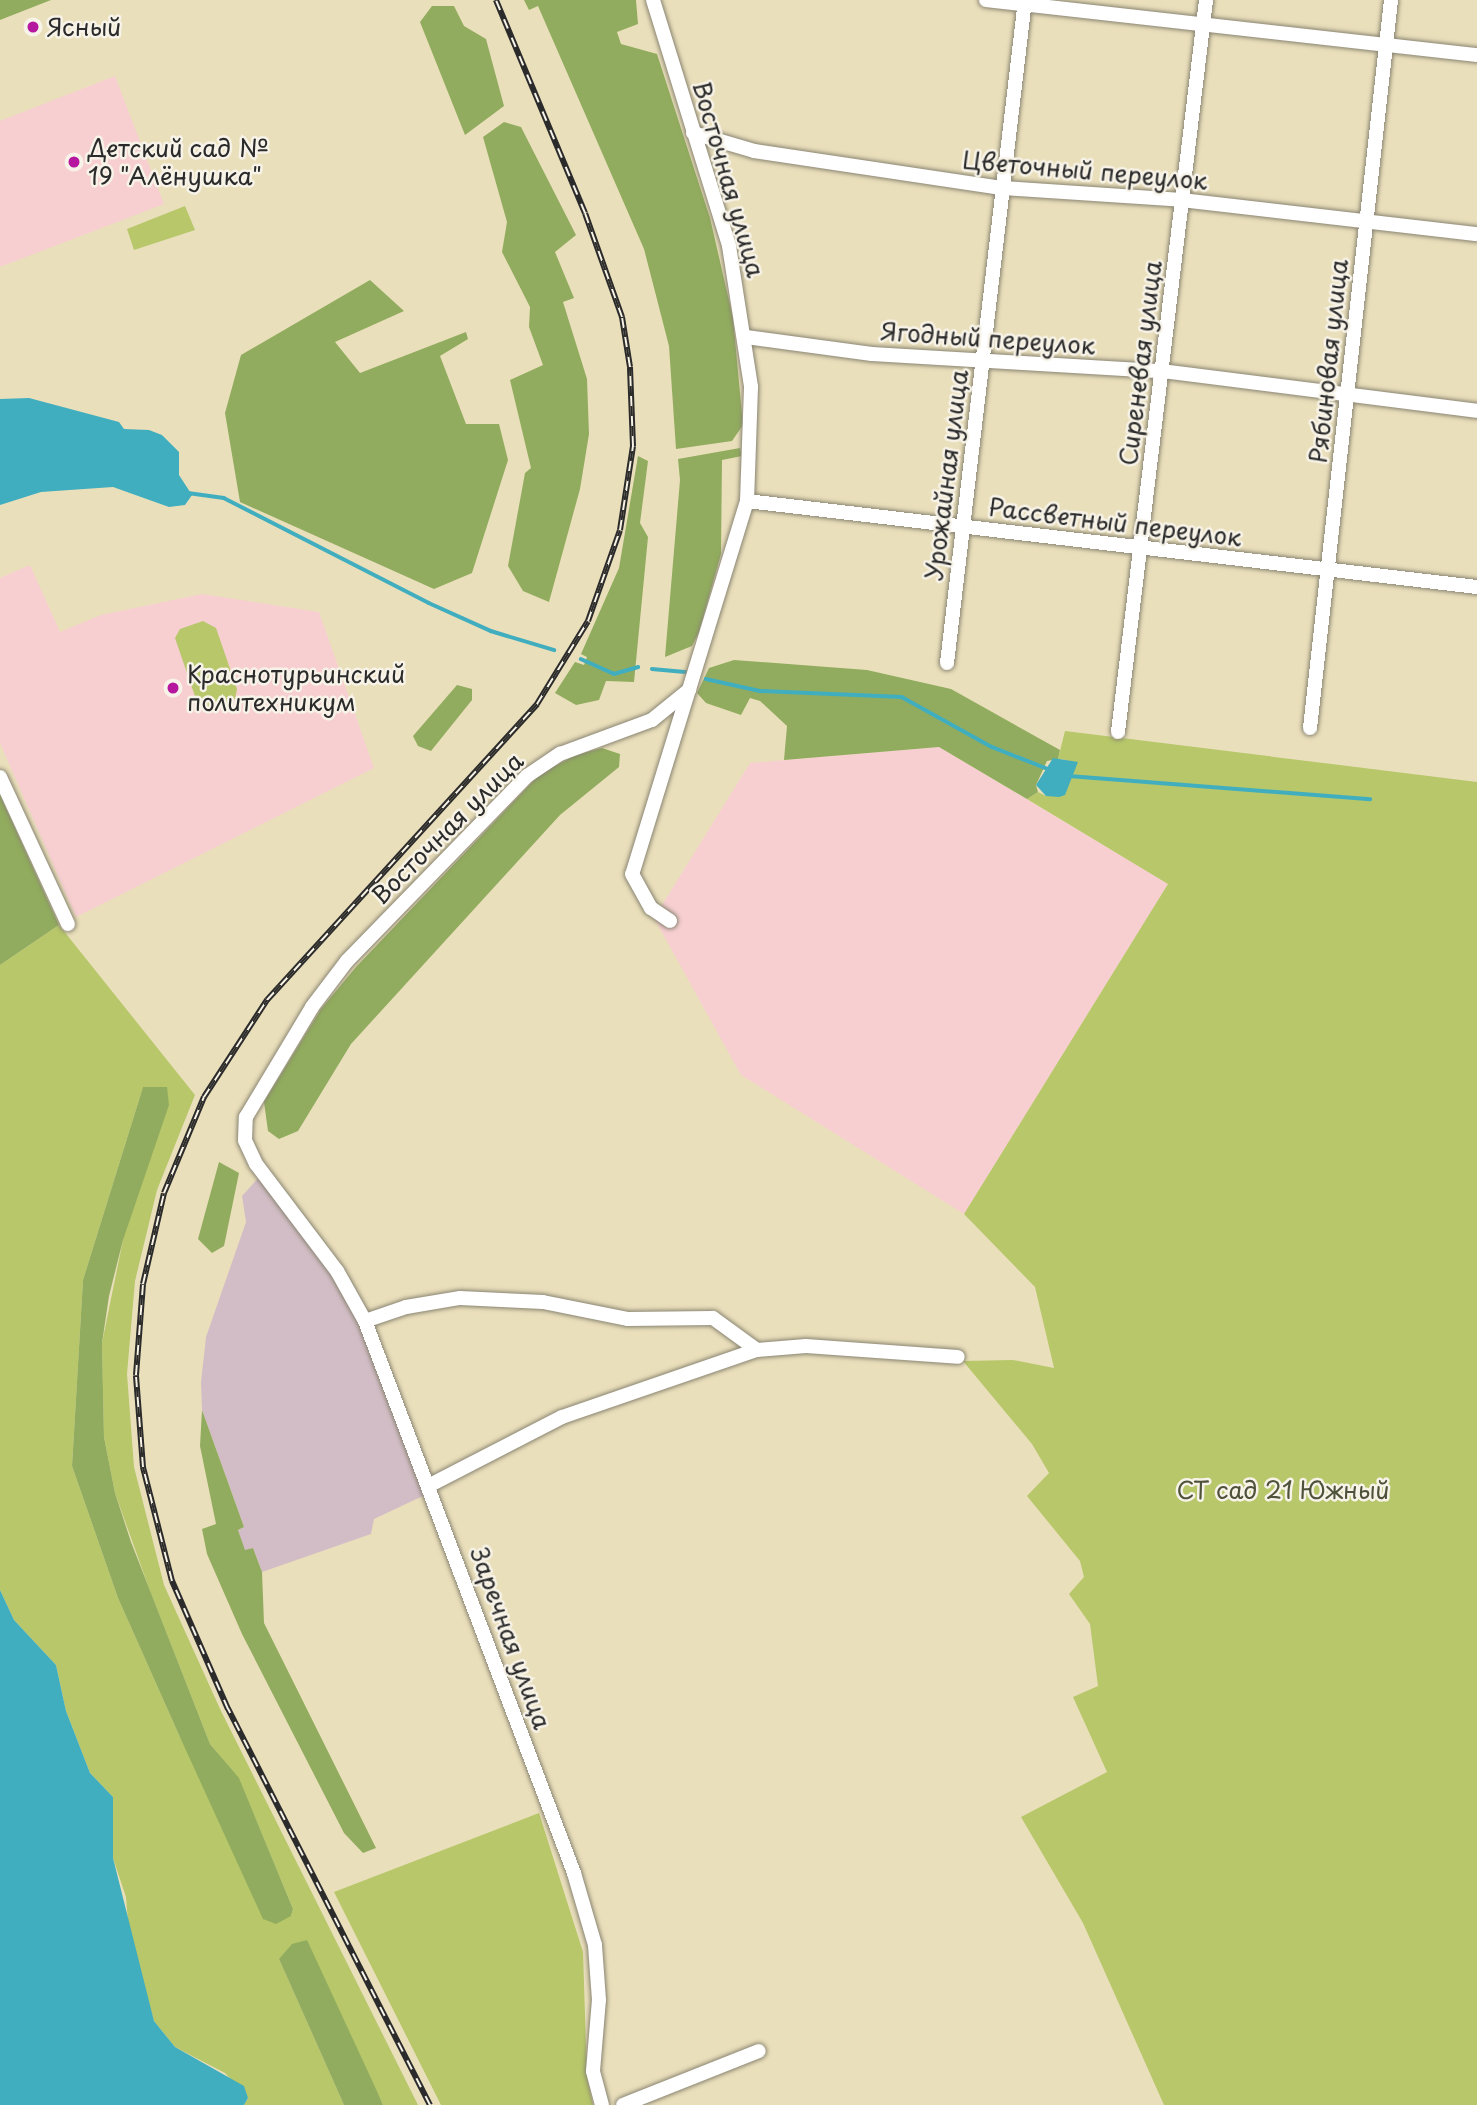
<!DOCTYPE html>
<meta charset="utf-8">
<style>
body{margin:0}
#map{position:relative;width:1477px;height:2105px;overflow:hidden;background:#eadfbb;font-family:"Playpen Sans",sans-serif}
div>[style]{position:absolute}
.built>*{inset:0;background:#f7cfd1}
.industrial>*{inset:0;background:#d2bdc6}
.green>*{inset:0;background:#b7c76a}
.forest>*{inset:0;background:#91ac5e}
.water>*{inset:0;background:#41aebf}
.stream>*{height:3.5px;margin:-1.75px;padding:0 1.75px;transform-origin:1.75px;border-radius:1.75px;background:#41aebf}
.roads{filter:drop-shadow(0 0 2px #8a8573) drop-shadow(0 0 2px #8a8573)}
.minor>*{height:14px;margin:-7px;padding:0 7px;transform-origin:7px;border-radius:7px;background:#fff}
.rail>*{height:6px;margin-top:-3px;transform-origin:0;background:repeating-linear-gradient(90deg,#f7f3e8 0 10px,#2b2b2b 0 20px);box-sizing:border-box;border-block:2px solid #2b2b2b}
.dots>*{width:19px;height:19px;translate:-50% -50%;box-sizing:border-box;border:4px solid #f7f3e8;border-radius:50%}
span{translate:-50% -50%;white-space:nowrap;text-align:center;line-height:1.15;-webkit-text-stroke:5px #f7f3e8;paint-order:stroke}
.poi-label{font-size:24px;color:#2b2b2b}
.left{translate:0 -50%;text-align:left}
.street-label{font-size:24px;color:#2b2b2b}
.park-label{font-size:24px;color:#4e523b}
</style>
<div id="map">
<div class="built">
<div style="clip-path:polygon(115px 76px,164px 204px,0 267px,0 121px)"></div>
<div style="clip-path:polygon(30px 565px,60px 632px,101px 615px,202px 594px,319px 612px,374px 768px,76px 917px,0 743px,0 578px)"></div>
<div style="clip-path:polygon(939px 747px,1168px 884px,964px 1214px,741px 1075px,654px 918px,750px 763px)"></div>
</div>
<div class="industrial">
<div style="clip-path:polygon(260px 1176px,334px 1274px,362px 1323px,425px 1495px,374px 1519px,371px 1534px,262px 1572px,253px 1548px,245px 1551px,238px 1530px,244px 1527px,202px 1410px,201px 1382px,206px 1337px,246px 1222px,242px 1196px)"></div>
</div>
<div class="green">
<div style="clip-path:polygon(185px 206px,195px 230px,134px 250px,127px 229px)"></div>
<div style="clip-path:polygon(203px 621px,216px 628px,237px 689px,235px 699px,210px 711px,198px 705px,175px 638px,180px 629px)"></div>
<div style="clip-path:polygon(1065px 731px,1477px 782px,1477px 2105px,1164px 2105px,1083px 1923px,1021px 1817px,1107px 1772px,1073px 1697px,1098px 1686px,1090px 1624px,1069px 1594px,1084px 1577px,1080px 1561px,1027px 1496px,1049px 1473px,1032px 1444px,963px 1361px,1013px 1360px,1054px 1368px,1035px 1287px,964px 1214px,1168px 884px,1027px 799px,1038px 792px,1046px 796px,1065px 794px,1072px 768px,1067px 760px,1058px 759px)"></div>
<div style="clip-path:polygon(evenodd,59px 925px,195px 1095px,157px 1190px,135px 1281px,127px 1374px,134px 1467px,164px 1585px,221px 1711px,418px 2105px,383px 2105px,306px 1940px,279px 1959px,344px 2105px,244px 2105px,248px 2098px,225px 2073px,175px 2047px,154px 2021px,129px 1934px,126px 1897px,113px 1858px,113px 1797px,90px 1773px,66px 1711px,56px 1665px,14px 1620px,0 1590px,0 965px,59px 925px,143px 1087px,123px 1240px,102px 1343px,104px 1437px,115px 1493px,150px 1591px,210px 1744px,239px 1779px,293px 1909px,291px 1916px,179px 1735px,118px 1598px,72px 1466px,83px 1280px,143px 1087px)"></div>
<div style="clip-path:polygon(539px 1813px,583px 1952px,587px 2077px,593px 2105px,441px 2105px,334px 1892px)"></div>
</div>
<div class="forest">
<div style="clip-path:polygon(0 0,51px 0,0 20px)"></div>
<div style="clip-path:polygon(524px 0,636px 0,638px 24px,617px 32px,621px 44px,657px 54px,710px 218px,733px 318px,743px 425px,732px 441px,676px 449px,669px 346px,644px 249px,538px 6px,529px 10px)"></div>
<div style="clip-path:polygon(432px 6px,454px 6px,464px 26px,486px 39px,504px 106px,465px 135px,420px 22px)"></div>
<div style="clip-path:polygon(504px 122px,521px 127px,576px 235px,555px 252px,574px 298px,563px 302px,587px 379px,589px 434px,580px 489px,549px 602px,523px 591px,508px 566px,525px 473px,531px 468px,510px 380px,543px 365px,529px 327px,530px 307px,502px 252px,507px 222px,483px 137px)"></div>
<div style="clip-path:polygon(370px 280px,404px 311px,335px 342px,360px 373px,466px 332px,468px 339px,440px 356px,466px 424px,499px 424px,508px 460px,472px 573px,434px 589px,240px 502px,225px 413px,241px 355px)"></div>
<div style="clip-path:polygon(740px 448px,742px 456px,722px 460px,721px 554px,699px 632px,692px 646px,665px 657px,680px 480px,678px 459px)"></div>
<div style="clip-path:polygon(638px 456px,648px 461px,640px 523px,648px 537px,634px 682px,606px 681px,599px 700px,576px 705px,555px 693px,575px 662px,584px 665px,587px 657px,581px 654px,619px 568px)"></div>
<div style="clip-path:polygon(734px 660px,867px 670px,951px 689px,1060px 750px,1058px 759px,1047px 761px,1036px 785px,1038px 792px,1027px 799px,939px 747px,784px 760px,787px 726px,760px 701px,750px 698px,741px 715px,706px 703px,697px 693px,709px 668px)"></div>
<div style="clip-path:polygon(457px 685px,472px 689px,472px 700px,431px 751px,418px 746px,413px 736px)"></div>
<div style="clip-path:polygon(602px 748px,620px 754px,619px 767px,560px 815px,351px 1044px,298px 1131px,279px 1139px,268px 1131px,264px 1102px,321px 1009px,356px 967px,540px 774px,576px 755px)"></div>
<div style="clip-path:polygon(0 795px,59px 925px,0 965px)"></div>
<div style="clip-path:polygon(143px 1087px,167px 1087px,169px 1105px,123px 1240px,109px 1296px,102px 1343px,104px 1437px,115px 1493px,131px 1542px,210px 1744px,239px 1778px,293px 1909px,291px 1916px,276px 1924px,263px 1919px,179px 1735px,118px 1598px,72px 1466px,83px 1280px)"></div>
<div style="clip-path:polygon(219px 1162px,239px 1173px,224px 1246px,212px 1253px,198px 1239px)"></div>
<div style="clip-path:polygon(202px 1410px,244px 1527px,238px 1530px,245px 1550px,253px 1548px,262px 1572px,264px 1623px,376px 1848px,363px 1853px,344px 1833px,242px 1634px,207px 1554px,202px 1529px,216px 1524px,200px 1446px)"></div>
<div style="clip-path:polygon(307px 1940px,376px 2089px,383px 2105px,344px 2105px,279px 1959px,292px 1944px)"></div>
</div>
<div class="water">
<div style="clip-path:polygon(29px 398px,119px 422px,124px 429px,149px 430px,162px 435px,179px 452px,179px 475px,192px 495px,185px 505px,169px 507px,113px 487px,41px 492px,0 505px,0 399px)"></div>
<div style="clip-path:polygon(1053px 758px,1078px 762px,1065px 795px,1059px 797px,1046px 796px,1036px 785px)"></div>
<div style="clip-path:polygon(0 1590px,14px 1620px,56px 1665px,66px 1711px,90px 1773px,113px 1797px,113px 1858px,154px 2021px,175px 2047px,244px 2086px,248px 2098px,244px 2105px,0 2105px)"></div>
</div>
<div class="stream">
<div style="left:188px;top:493px;width:36px;rotate:8deg"></div>
<div style="left:224px;top:498px;width:230px;rotate:27.1deg"></div>
<div style="left:429px;top:603px;width:68px;rotate:24.3deg"></div>
<div style="left:491px;top:631px;width:66px;rotate:16.8deg"></div>
<div style="left:581px;top:659px;width:36px;rotate:24deg"></div>
<div style="left:614px;top:674px;width:25px;rotate:-16deg"></div>
<div style="left:652px;top:669px;width:33px;rotate:5deg"></div>
<div style="left:706px;top:679px;width:55px;rotate:12.5deg"></div>
<div style="left:760px;top:691px;width:142px;rotate:2.4deg"></div>
<div style="left:902px;top:697px;width:103px;rotate:29.1deg"></div>
<div style="left:992px;top:747px;width:60px;rotate:21.4deg"></div>
<div style="left:1069px;top:776px;width:302px;rotate:4.4deg"></div>
</div>
<div class="roads">
<div class="minor">
<div style="left:653px;top:0;width:257px;rotate:72.8deg"></div>
<div style="left:729px;top:246px;width:143px;rotate:81.1deg"></div>
<div style="left:751px;top:387px;width:114px;rotate:92deg"></div>
<div style="left:747px;top:501px;width:390px;rotate:107.1deg"></div>
<div style="left:632px;top:874px;width:39px;rotate:61deg"></div>
<div style="left:651px;top:908px;width:23px;rotate:34deg"></div>
<div style="left:986px;top:0;width:494px;rotate:6.4deg"></div>
<div style="left:693px;top:133px;width:64px;rotate:16.4deg"></div>
<div style="left:754px;top:151px;width:252px;rotate:8.5deg"></div>
<div style="left:1003px;top:188px;width:179px;rotate:3.8deg"></div>
<div style="left:1182px;top:200px;width:297px;rotate:6.6deg"></div>
<div style="left:746px;top:337px;width:127px;rotate:7.7deg"></div>
<div style="left:872px;top:354px;width:290px;rotate:3.4deg"></div>
<div style="left:1162px;top:371px;width:318px;rotate:7.2deg"></div>
<div style="left:747px;top:501px;width:735px;rotate:6.72deg"></div>
<div style="left:947px;top:663px;width:668px;rotate:-83.29deg"></div>
<div style="left:1310px;top:728px;width:732px;rotate:-83.65deg"></div>
<div style="left:1118px;top:732px;width:737px;rotate:-83.14deg"></div>
<div style="left:0;top:777px;width:162px;rotate:65.2deg"></div>
<div style="left:365px;top:1321px;width:43px;rotate:-18.9deg"></div>
<div style="left:406px;top:1307px;width:55px;rotate:-9.5deg"></div>
<div style="left:460px;top:1298px;width:83px;rotate:2.8deg"></div>
<div style="left:543px;top:1302px;width:87px;rotate:11.3deg"></div>
<div style="left:628px;top:1319px;width:85px;rotate:-0.7deg"></div>
<div style="left:713px;top:1318px;width:54px;rotate:36deg"></div>
<div style="left:430px;top:1485px;width:148px;rotate:-27.3deg"></div>
<div style="left:562px;top:1417px;width:206px;rotate:-19deg"></div>
<div style="left:757px;top:1350px;width:49px;rotate:-4.7deg"></div>
<div style="left:806px;top:1346px;width:152px;rotate:4.1deg"></div>
<div style="left:602px;top:2105px;width:35px;rotate:-105deg"></div>
<div style="left:593px;top:2071px;width:71px;rotate:-85.2deg"></div>
<div style="left:599px;top:2000px;width:55px;rotate:-94.2deg"></div>
<div style="left:595px;top:1945px;width:75px;rotate:-106.3deg"></div>
<div style="left:574px;top:1873px;width:590px;rotate:-110.74deg"></div>
<div style="left:365px;top:1321px;width:57px;rotate:-119.2deg"></div>
<div style="left:337px;top:1271px;width:134px;rotate:-127.1deg"></div>
<div style="left:256px;top:1164px;width:26px;rotate:-115deg"></div>
<div style="left:245px;top:1140px;width:23px;rotate:-88deg"></div>
<div style="left:246px;top:1117px;width:128px;rotate:-59deg"></div>
<div style="left:312px;top:1007px;width:58px;rotate:-52.7deg"></div>
<div style="left:347px;top:961px;width:258px;rotate:-45.8deg"></div>
<div style="left:527px;top:776px;width:40px;rotate:-34deg"></div>
<div style="left:560px;top:754px;width:98px;rotate:-20.3deg"></div>
<div style="left:652px;top:720px;width:48px;rotate:-39deg"></div>
<div style="left:623px;top:2105px;width:146px;rotate:-21.7deg"></div>
</div>
</div>
<div class="rail">
<div style="left:430px;top:2105px;width:445px;rotate:-117deg"></div>
<div style="left:228px;top:1709px;width:140px;rotate:-113.6deg"></div>
<div style="left:172px;top:1581px;width:118px;rotate:-104.3deg"></div>
<div style="left:143px;top:1467px;width:92px;rotate:-94.4deg"></div>
<div style="left:136px;top:1375px;width:91px;rotate:-85.6deg"></div>
<div style="left:143px;top:1284px;width:93px;rotate:-77deg"></div>
<div style="left:164px;top:1193px;width:104px;rotate:-67.4deg"></div>
<div style="left:204px;top:1097px;width:116px;rotate:-57deg"></div>
<div style="left:267px;top:1000px;width:401px;rotate:-47.6deg"></div>
<div style="left:537px;top:704px;width:97px;rotate:-58.4deg"></div>
<div style="left:588px;top:621px;width:96px;rotate:-70.6deg"></div>
<div style="left:620px;top:530px;width:85px;rotate:-81.2deg"></div>
<div style="left:633px;top:446px;width:79px;rotate:-92.2deg"></div>
<div style="left:630px;top:367px;width:51px;rotate:-99.1deg"></div>
<div style="left:622px;top:317px;width:110px;rotate:-109.6deg"></div>
<div style="left:585px;top:213px;width:231px;rotate:-112.7deg"></div>
</div>
<div class="dots">
<div style="left:33px;top:27px;background:#b5179e"></div>
<div style="left:74px;top:162px;background:#b5179e"></div>
<div style="left:173px;top:688px;background:#b5179e"></div>
</div>
<div class="poi-label">
<span class="left" style="left:47px;top:27px">Ясный</span>
<span class="left" style="left:88px;top:162px">Детский сад №<br>19 "Алёнушка"</span>
<span class="left" style="left:187px;top:688px">Краснотурьинский<br>политехникум</span>
</div>
<div class="street-label">
<span style="left:1085px;top:170px;rotate:5deg">Цветочный переулок</span>
<span style="left:729px;top:179px;rotate:74deg">Восточная улица</span>
<span style="left:988px;top:338px;rotate:4deg">Ягодный переулок</span>
<span style="left:1328px;top:361px;rotate:-84deg">Рябиновая улица</span>
<span style="left:1140px;top:363px;rotate:-83deg">Сиреневая улица</span>
<span style="left:946px;top:475px;rotate:-83deg">Урожайная улица</span>
<span style="left:1115px;top:522px;rotate:7deg">Рассветный переулок</span>
<span style="left:447px;top:828px;rotate:-45deg">Восточная улица</span>
<span style="left:511px;top:1638px;rotate:70deg">Заречная улица</span>
</div>
<div class="park-label">
<span style="left:1283px;top:1490px">СТ сад 21 Южный</span>
</div>
</div>
